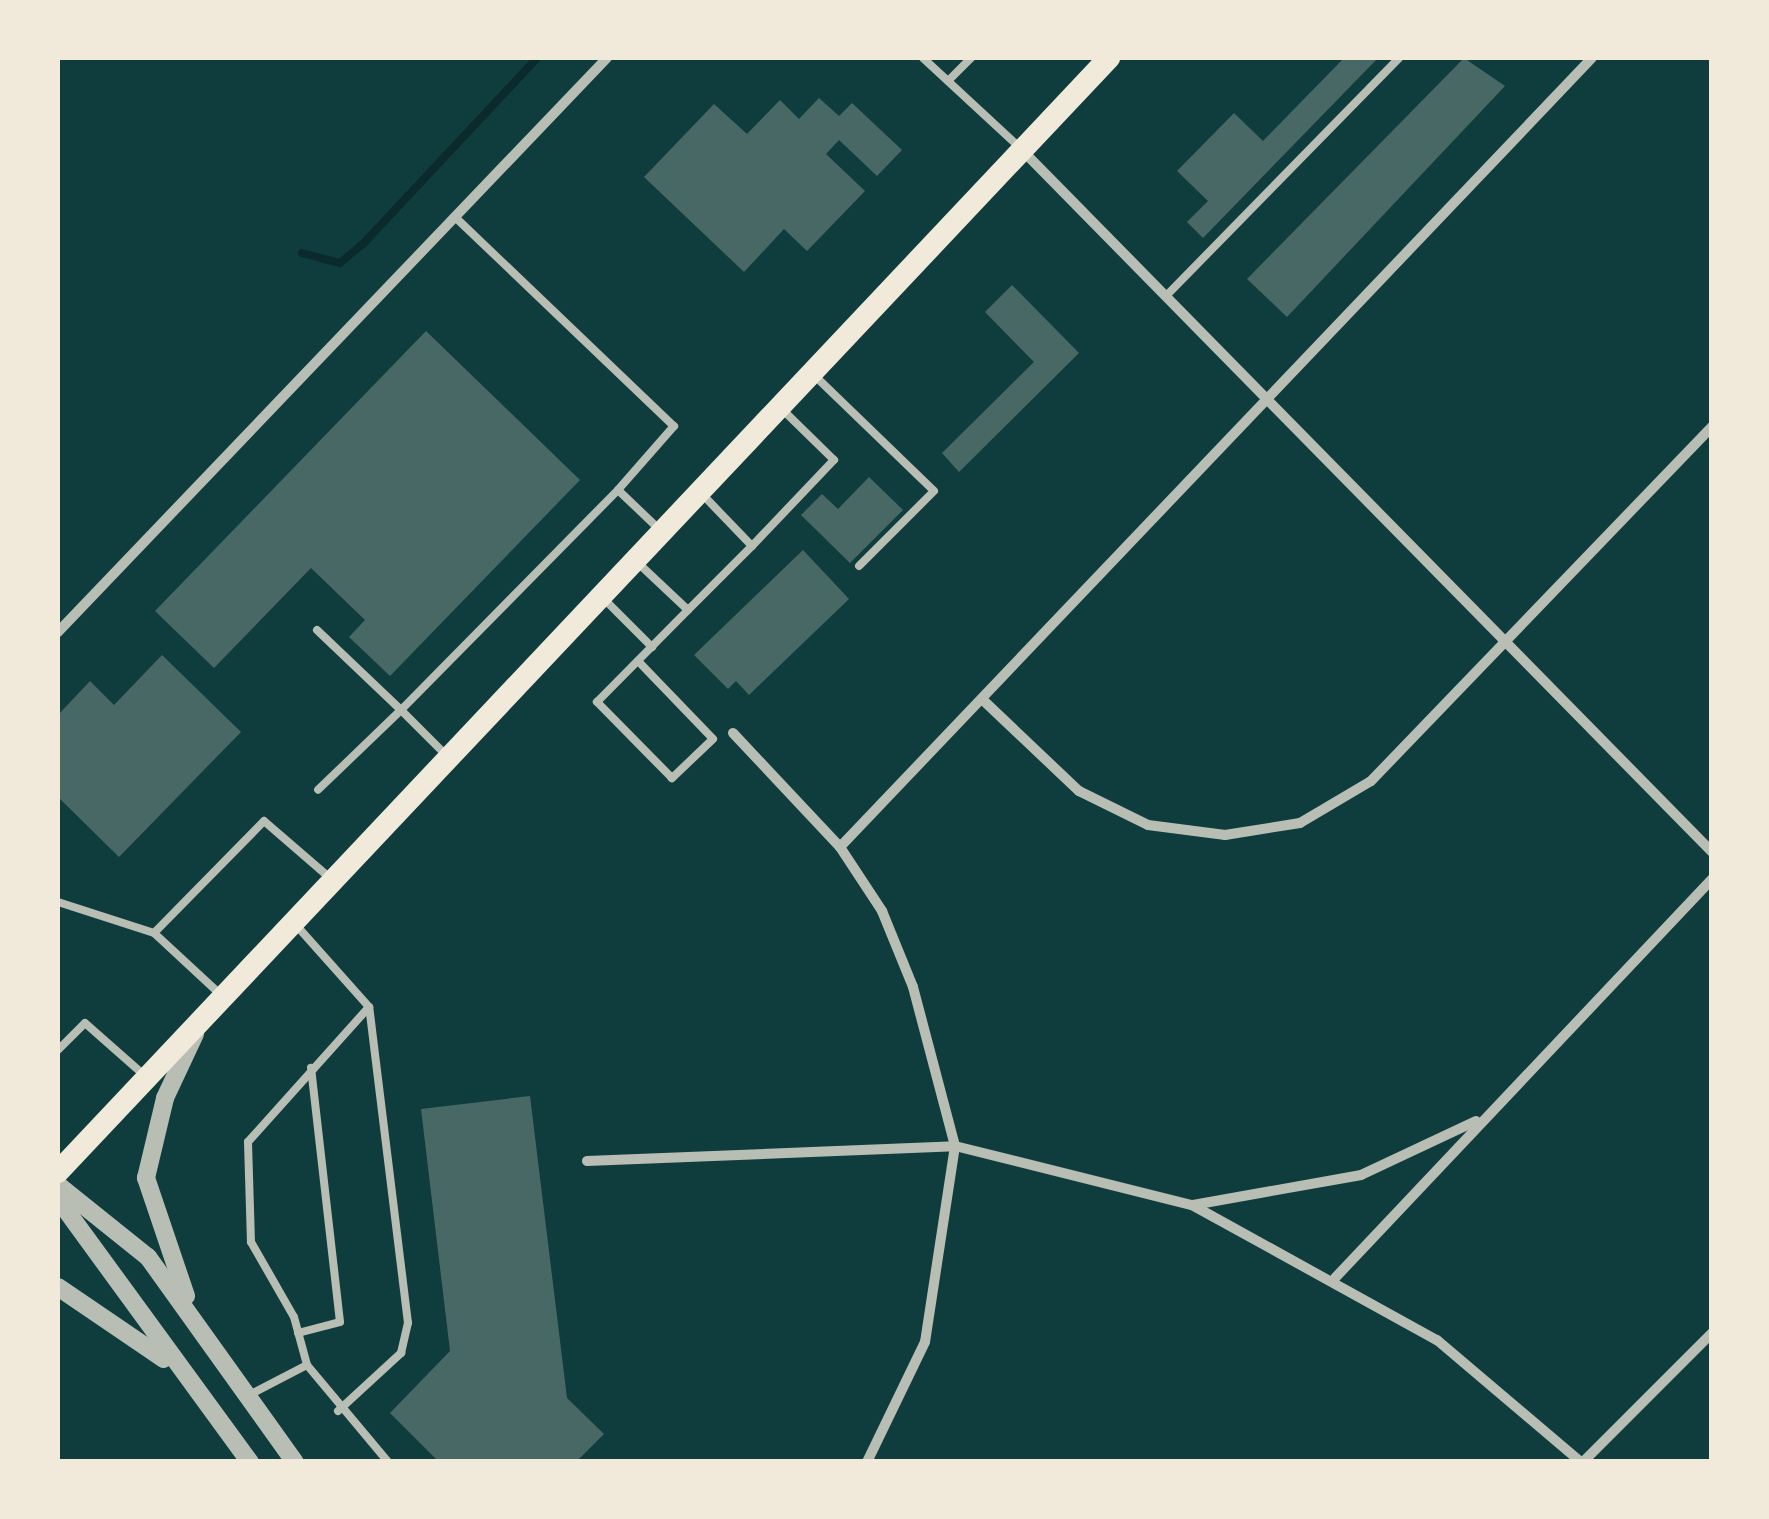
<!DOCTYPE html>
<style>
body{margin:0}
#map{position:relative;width:1769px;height:1519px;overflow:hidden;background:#0f3d3e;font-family:Literata,serif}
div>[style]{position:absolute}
.stream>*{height:8px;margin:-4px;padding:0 4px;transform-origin:4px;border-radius:4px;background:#0a2a2b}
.building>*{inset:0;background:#486865}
.service>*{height:8px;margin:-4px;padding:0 4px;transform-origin:4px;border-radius:4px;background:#b8beb3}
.minor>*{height:10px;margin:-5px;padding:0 5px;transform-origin:5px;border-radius:5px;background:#b8beb3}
.tertiary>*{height:18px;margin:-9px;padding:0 9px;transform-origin:9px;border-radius:9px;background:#b8beb3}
.primary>*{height:22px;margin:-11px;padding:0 11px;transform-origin:11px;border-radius:11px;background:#f1e9da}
span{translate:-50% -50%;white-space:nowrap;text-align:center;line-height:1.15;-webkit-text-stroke:8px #f1e9da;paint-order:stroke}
.frame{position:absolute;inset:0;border:60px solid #f1e9da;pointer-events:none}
</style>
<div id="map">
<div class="stream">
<div style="left:302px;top:253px;width:39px;rotate:15deg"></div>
<div style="left:340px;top:263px;width:30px;rotate:-40deg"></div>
<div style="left:363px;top:244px;width:255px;rotate:-46.9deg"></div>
</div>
<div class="building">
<div style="clip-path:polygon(1344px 58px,1378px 58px,1203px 238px,1187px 222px,1208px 201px,1177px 171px,1234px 113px,1263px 141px)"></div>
<div style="clip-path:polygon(1464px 58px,1505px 86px,1287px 317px,1247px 279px)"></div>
<div style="clip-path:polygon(819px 98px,839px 116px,852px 103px,902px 150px,877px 176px,839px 140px,826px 154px,865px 191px,807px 251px,784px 229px,744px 272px,644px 177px,714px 104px,747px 134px,780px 100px,799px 119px)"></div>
<div style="clip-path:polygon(1012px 285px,1079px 353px,959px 472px,942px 453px,1034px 362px,985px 312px)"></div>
<div style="clip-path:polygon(426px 331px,580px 480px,390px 676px,349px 637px,365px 620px,311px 568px,214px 668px,155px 611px)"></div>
<div style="clip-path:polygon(869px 477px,903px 510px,850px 563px,801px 515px,822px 494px,838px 509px)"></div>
<div style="clip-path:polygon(803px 550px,849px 599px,749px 695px,736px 681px,728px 689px,694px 655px)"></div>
<div style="clip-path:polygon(162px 655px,241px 732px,119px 857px,58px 797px,58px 715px,90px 681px,114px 705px)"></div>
<div style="clip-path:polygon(530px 1096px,567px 1398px,604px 1434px,576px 1462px,439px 1462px,390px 1413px,450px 1351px,421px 1109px)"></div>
</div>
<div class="service">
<div style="left:923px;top:58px;width:129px;rotate:42.8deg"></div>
<div style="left:948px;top:81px;width:33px;rotate:-45deg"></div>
<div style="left:455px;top:217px;width:303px;rotate:43.7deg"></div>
<div style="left:674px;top:426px;width:85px;rotate:131.2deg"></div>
<div style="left:618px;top:490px;width:57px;rotate:43.6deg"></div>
<div style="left:1166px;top:296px;width:333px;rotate:-45.6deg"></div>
<div style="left:815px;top:376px;width:165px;rotate:44deg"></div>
<div style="left:934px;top:491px;width:106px;rotate:135deg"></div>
<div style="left:752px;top:546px;width:119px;rotate:-46.4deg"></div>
<div style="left:834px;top:460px;width:71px;rotate:-135.6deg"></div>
<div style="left:637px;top:562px;width:70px;rotate:43.3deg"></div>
<div style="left:688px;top:610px;width:91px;rotate:-45deg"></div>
<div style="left:752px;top:546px;width:71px;rotate:-133.9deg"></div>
<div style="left:602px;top:597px;width:71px;rotate:45deg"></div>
<div style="left:317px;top:630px;width:116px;rotate:43.6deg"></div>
<div style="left:401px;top:710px;width:115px;rotate:136.1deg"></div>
<div style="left:638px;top:661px;width:108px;rotate:46.1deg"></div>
<div style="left:713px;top:739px;width:57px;rotate:136.4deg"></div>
<div style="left:672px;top:778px;width:107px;rotate:-134.6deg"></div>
<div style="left:597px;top:702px;width:129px;rotate:-45.3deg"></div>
<div style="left:448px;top:757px;width:66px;rotate:-135deg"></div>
<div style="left:401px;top:710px;width:309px;rotate:-45.4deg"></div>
<div style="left:58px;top:902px;width:101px;rotate:17.9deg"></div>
<div style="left:296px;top:925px;width:110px;rotate:48.3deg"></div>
<div style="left:369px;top:1007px;width:181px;rotate:131.9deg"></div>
<div style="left:248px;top:1142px;width:100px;rotate:88.3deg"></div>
<div style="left:251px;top:1242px;width:86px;rotate:60.2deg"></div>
<div style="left:294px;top:1317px;width:50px;rotate:74.8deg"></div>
<div style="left:307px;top:1365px;width:126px;rotate:50.1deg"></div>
<div style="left:221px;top:995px;width:91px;rotate:-137.2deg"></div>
<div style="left:154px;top:933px;width:157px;rotate:-45.5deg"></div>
<div style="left:264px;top:821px;width:87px;rotate:40.8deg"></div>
<div style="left:58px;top:1050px;width:38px;rotate:-45deg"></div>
<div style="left:85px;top:1023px;width:79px;rotate:41.4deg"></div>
<div style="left:298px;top:1333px;width:43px;rotate:-14.7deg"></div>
<div style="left:340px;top:1322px;width:256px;rotate:-96.5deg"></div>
<div style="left:251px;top:1394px;width:63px;rotate:-27.4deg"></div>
<div style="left:338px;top:1411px;width:86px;rotate:-42.6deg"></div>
<div style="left:401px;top:1353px;width:31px;rotate:-77deg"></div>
<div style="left:408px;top:1323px;width:318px;rotate:-97deg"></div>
</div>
<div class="minor">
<div style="left:1022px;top:150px;width:984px;rotate:45.49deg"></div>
<div style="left:58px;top:632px;width:794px;rotate:-46.28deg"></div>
<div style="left:984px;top:701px;width:131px;rotate:43.5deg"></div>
<div style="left:1079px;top:791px;width:77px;rotate:26.2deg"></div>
<div style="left:1148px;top:825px;width:78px;rotate:7.4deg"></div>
<div style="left:1225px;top:835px;width:76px;rotate:-9.1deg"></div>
<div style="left:1300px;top:823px;width:82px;rotate:-30.6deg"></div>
<div style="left:1371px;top:781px;width:492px;rotate:-46.1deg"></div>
<div style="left:733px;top:733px;width:156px;rotate:46.8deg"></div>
<div style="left:840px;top:847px;width:77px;rotate:56.7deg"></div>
<div style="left:882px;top:911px;width:82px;rotate:67.8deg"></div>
<div style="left:913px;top:987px;width:164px;rotate:75.2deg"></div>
<div style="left:955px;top:1146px;width:198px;rotate:98.7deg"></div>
<div style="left:925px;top:1342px;width:133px;rotate:115.8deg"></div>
<div style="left:840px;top:847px;width:1090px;rotate:-46.38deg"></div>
<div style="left:587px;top:1161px;width:368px;rotate:-2.3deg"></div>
<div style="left:955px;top:1146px;width:244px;rotate:14deg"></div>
<div style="left:1192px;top:1205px;width:280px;rotate:28.9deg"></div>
<div style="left:1437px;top:1340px;width:189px;rotate:40.3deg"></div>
<div style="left:1193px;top:1205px;width:171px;rotate:-10.1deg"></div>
<div style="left:1361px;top:1175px;width:127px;rotate:-25.2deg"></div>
<div style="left:1335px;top:1278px;width:549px;rotate:-46.62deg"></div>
<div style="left:1583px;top:1462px;width:182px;rotate:-45deg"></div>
</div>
<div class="tertiary">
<div style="left:58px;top:1185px;width:115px;rotate:38.7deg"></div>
<div style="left:148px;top:1257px;width:252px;rotate:54.4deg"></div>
<div style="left:58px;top:1199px;width:326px;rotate:53.9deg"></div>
<div style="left:58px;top:1287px;width:128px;rotate:34.2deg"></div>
<div style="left:186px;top:1296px;width:125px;rotate:-108.7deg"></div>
<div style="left:146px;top:1178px;width:82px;rotate:-76.6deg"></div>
<div style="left:165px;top:1098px;width:71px;rotate:-64.9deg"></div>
</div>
<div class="primary">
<div style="left:58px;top:1172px;width:1532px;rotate:-46.67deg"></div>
</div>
<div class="frame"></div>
</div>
